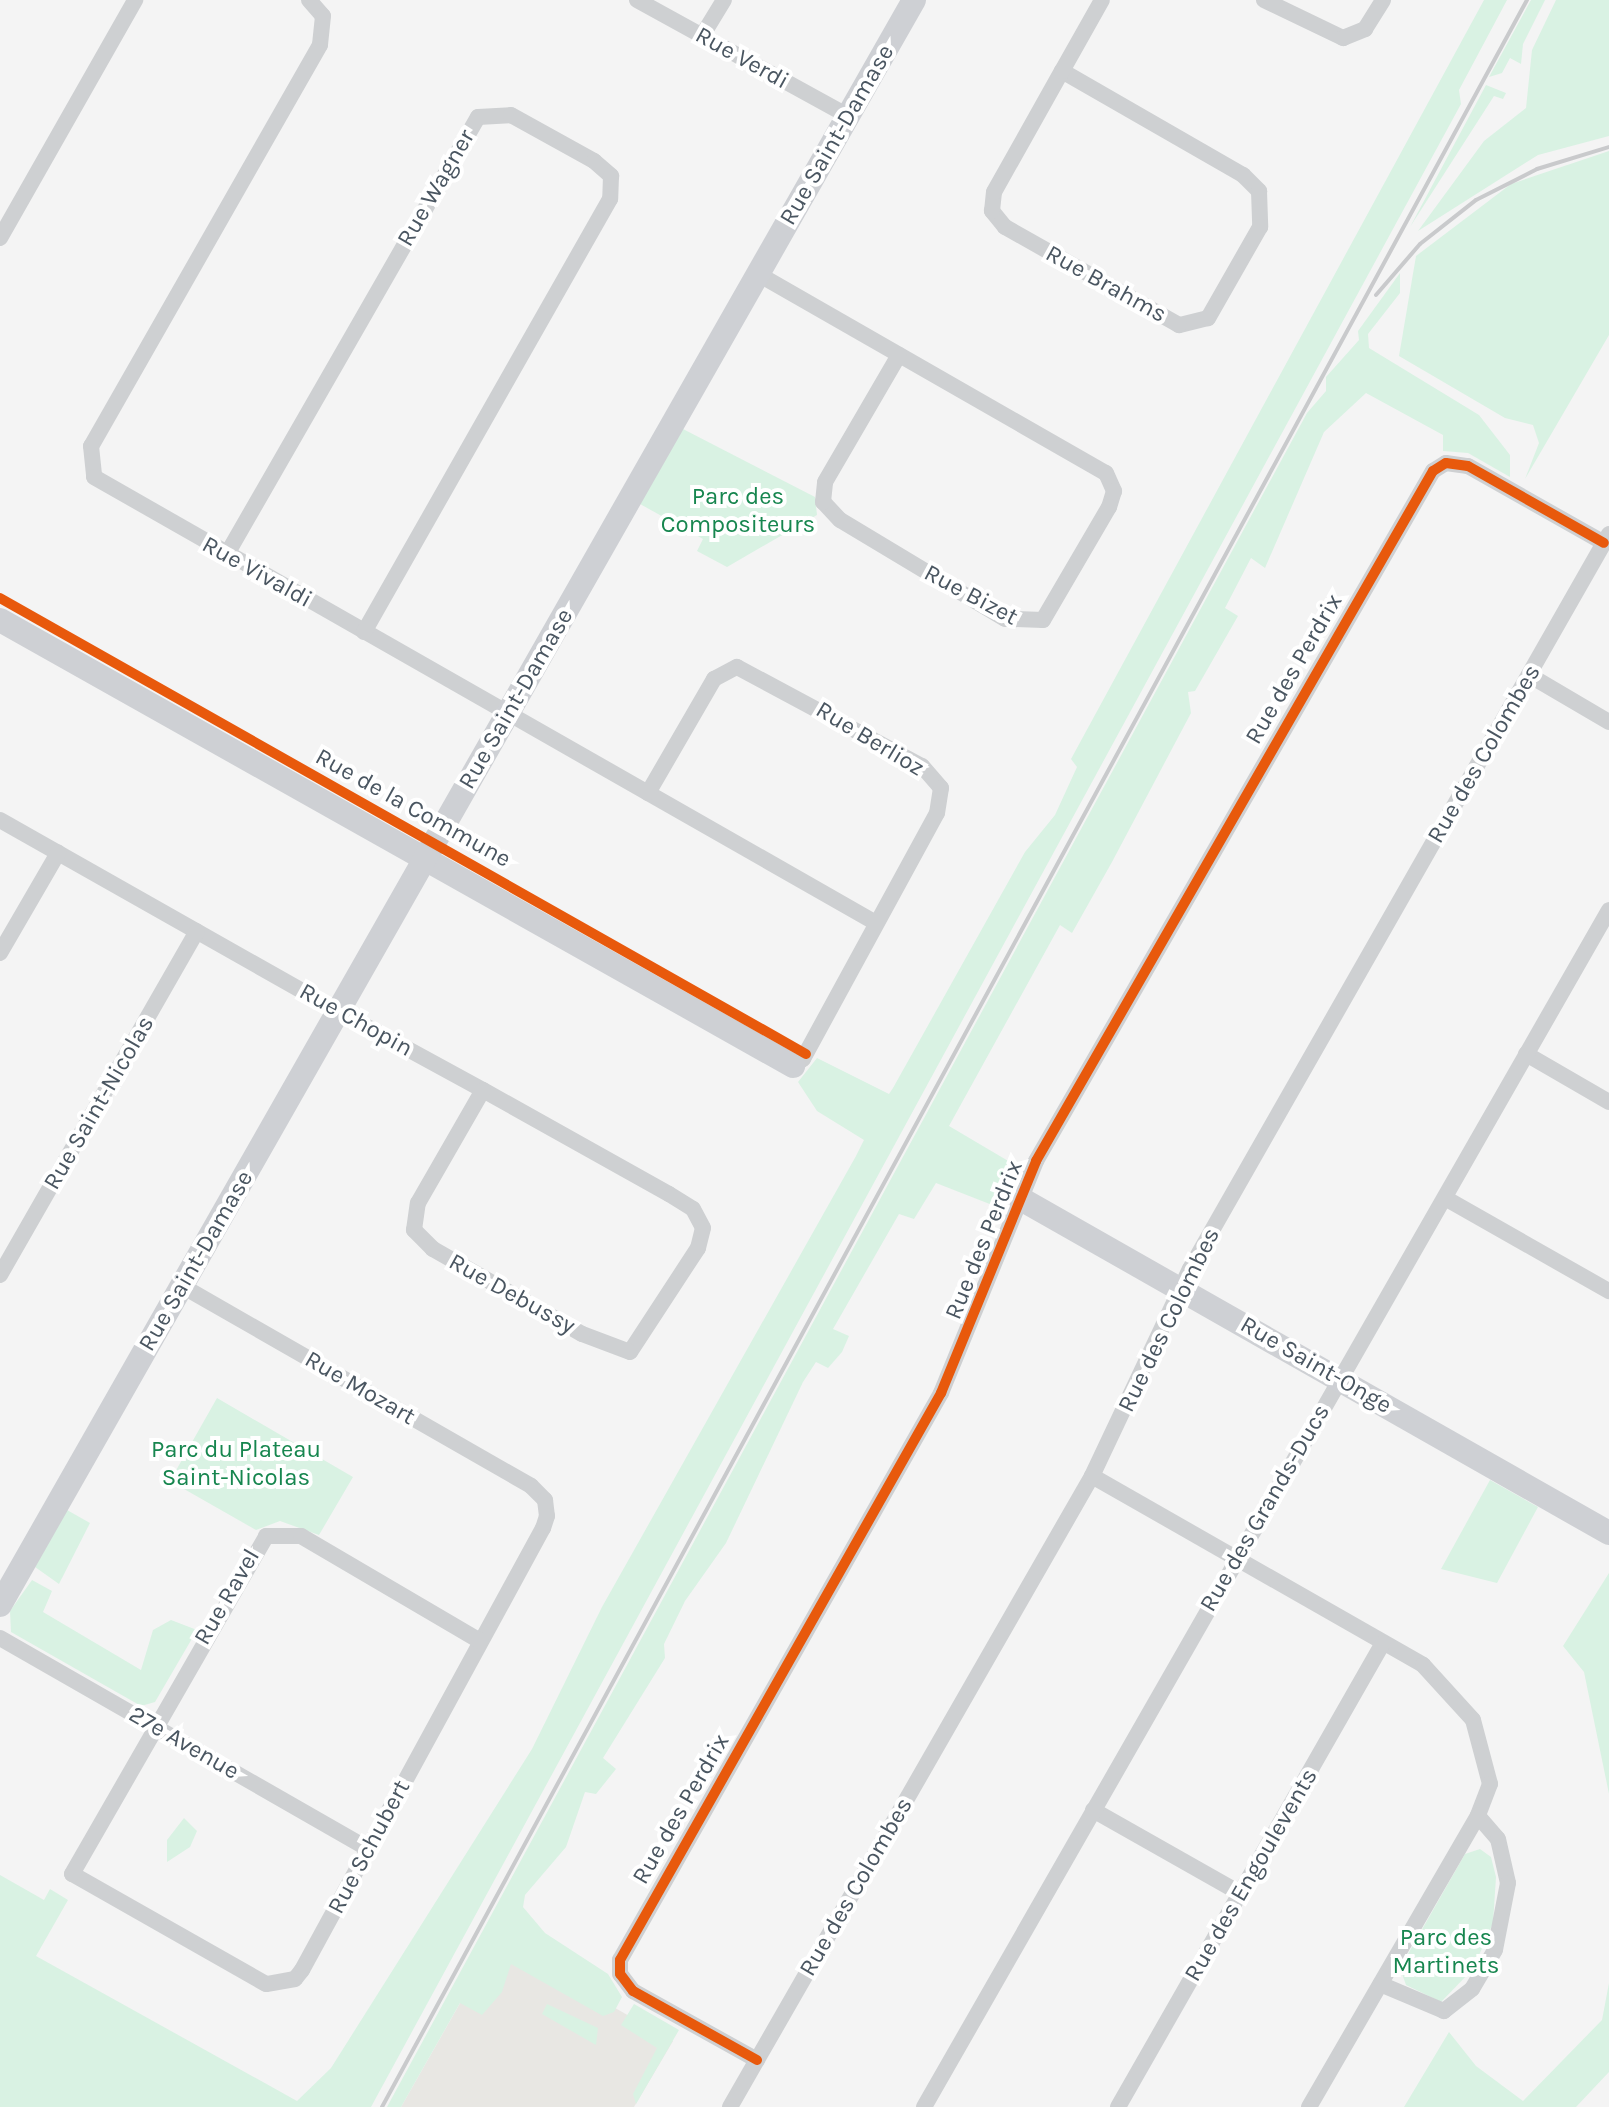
<!DOCTYPE html>
<style>
body{margin:0}
#map{position:relative;width:1609px;height:2107px;overflow:hidden;background:#f4f4f4;font-family:Karla,sans-serif}
div>[style]{position:absolute}
.commercial>*{inset:0;background:#e8e7e3}
.green>*{inset:0;background:#d9f2e3}
.street>*{height:16px;margin:-8px;padding:0 8px;transform-origin:8px;border-radius:8px;background:#ced0d2}
.secondary>*{height:24px;margin:-12px;padding:0 12px;transform-origin:12px;border-radius:12px;background:#ced0d4}
.rail>*{height:4px;margin:-2px;padding:0 2px;transform-origin:2px;border-radius:2px;background:#c9cacc}
.cycleway>*{height:10px;margin:-5px;padding:0 5px;transform-origin:5px;border-radius:5px;background:#e8590c}
span{translate:-50% -50%;white-space:nowrap;text-align:center;line-height:1.15;-webkit-text-stroke:8px #fff;paint-order:stroke}
.street-label{font-size:24px;color:#4a5661}
.park-label{font-size:24px;color:#17864f}
</style>
<div id="map">
<div class="commercial">
<div style="clip-path:polygon(496px 1940px,673px 2041px,634px 2107px,401px 2107px)"></div>
</div>
<div class="green">
<div style="clip-path:polygon(1484px 0,1507px 0,1459px 90px,1461px 104px,371px 2107px,0 2107px,0 1875px,44px 1900px,50px 1889px,68px 1900px,36px 1956px,297px 2101px,331px 2068px,532px 1749px,602px 1607px,856px 1156px,864px 1140px,817px 1111px,798px 1082px,817px 1058px,889px 1094px,893px 1088px,1025px 852px,1055px 815px,1077px 767px,1071px 759px)"></div>
<div style="clip-path:polygon(1531px 0,1545px 0,1523px 44px,1521px 64px,1510px 58px,1502px 73px,1489px 77px)"></div>
<div style="clip-path:polygon(1556px 0,1609px 0,1609px 136px,1538px 155px,1418px 231px,1484px 141px,1526px 108px,1532px 50px)"></div>
<div style="clip-path:polygon(1486px 85px,1506px 93px,1503px 99px,1494px 96px,1410px 227px)"></div>
<div style="clip-path:polygon(1609px 151px,1609px 335px,1525px 479px,1539px 443px,1533px 425px,1505px 418px,1399px 356px,1416px 256px,1511px 184px)"></div>
<div style="clip-path:polygon(1400px 273px,1400px 293px,1368px 334px,1369px 348px,1479px 415px,1510px 455px,1510px 477px,1468px 453px,1443px 451px,1443px 435px,1366px 393px,1324px 432px,1265px 568px,1251px 558px,1225px 608px,1238px 616px,1195px 691px,1188px 692px,1191px 713px,1112px 862px,1072px 933px,1060px 925px,949px 1126px,1020px 1168px,1005px 1210px,936px 1183px,914px 1219px,899px 1214px,833px 1329px,849px 1336px,842px 1352px,828px 1368px,816px 1362px,803px 1382px,726px 1543px,685px 1601px,664px 1644px,665px 1658px,603px 1758px,616px 1769px,596px 1794px,585px 1792px,566px 1847px,525px 1895px,523px 1907px,545px 1933px,608px 1974px,622px 1997px,614px 2012px,603px 2016px,511px 1964px,502px 1992px,482px 2015px,460px 2003px,401px 2107px,387px 2107px,1307px 413px,1326px 391px,1326px 377px,1359px 340px,1358px 331px)"></div>
<div style="clip-path:polygon(683px 429px,815px 497px,817px 515px,727px 567px,697px 551px,703px 539px,640px 504px)"></div>
<div style="clip-path:polygon(217px 1398px,353px 1477px,319px 1535px,280px 1521px,256px 1530px,170px 1481px)"></div>
<div style="clip-path:polygon(1490px 1480px,1538px 1507px,1497px 1583px,1441px 1569px)"></div>
<div style="clip-path:polygon(67px 1510px,90px 1523px,59px 1584px,35px 1567px)"></div>
<div style="clip-path:polygon(1609px 1573px,1609px 1794px,1584px 1672px,1563px 1646px)"></div>
<div style="clip-path:polygon(32px 1580px,52px 1591px,43px 1612px,141px 1670px,153px 1630px,171px 1620px,197px 1630px,155px 1702px,141px 1706px,11px 1632px,10px 1611px)"></div>
<div style="clip-path:polygon(184px 1818px,197px 1831px,190px 1847px,167px 1862px,167px 1840px)"></div>
<div style="clip-path:polygon(1480px 1849px,1491px 1857px,1496px 1877px,1493px 1923px,1473px 1969px,1441px 2002px,1406px 1985px,1400px 1968px,1465px 1854px)"></div>
<div style="clip-path:polygon(1609px 1983px,1609px 2072px,1576px 2107px,1404px 2107px,1449px 2032px,1476px 2066px,1523px 2101px,1602px 2020px)"></div>
<div style="clip-path:polygon(547px 2004px,598px 2028px,596px 2045px,542px 2014px)"></div>
<div style="clip-path:polygon(634px 2004px,679px 2030px,636px 2104px,633px 2094px,657px 2048px,621px 2025px)"></div>
</div>
<div class="street">
<div style="left:309px;top:0;width:21px;rotate:49deg"></div>
<div style="left:323px;top:16px;width:29px;rotate:96deg"></div>
<div style="left:320px;top:45px;width:462px;rotate:119.7deg"></div>
<div style="left:91px;top:446px;width:31px;rotate:84deg"></div>
<div style="left:94px;top:477px;width:900px;rotate:29.7deg"></div>
<div style="left:637px;top:0;width:241px;rotate:28.8deg"></div>
<div style="left:1264px;top:0;width:88px;rotate:25.7deg"></div>
<div style="left:1343px;top:38px;width:24px;rotate:-22deg"></div>
<div style="left:1365px;top:29px;width:34px;rotate:-58deg"></div>
<div style="left:702px;top:36px;width:42px;rotate:-58.6deg"></div>
<div style="left:1062px;top:71px;width:209px;rotate:29.9deg"></div>
<div style="left:1243px;top:175px;width:23px;rotate:45deg"></div>
<div style="left:1259px;top:191px;width:36px;rotate:88deg"></div>
<div style="left:1260px;top:227px;width:105px;rotate:119.7deg"></div>
<div style="left:1208px;top:318px;width:30px;rotate:166deg"></div>
<div style="left:1179px;top:325px;width:200px;rotate:-150.6deg"></div>
<div style="left:1005px;top:227px;width:21px;rotate:-129deg"></div>
<div style="left:992px;top:211px;width:19px;rotate:-84deg"></div>
<div style="left:994px;top:192px;width:139px;rotate:-60.7deg"></div>
<div style="left:1062px;top:71px;width:81px;rotate:-60.6deg"></div>
<div style="left:0;top:238px;width:274px;rotate:-60.4deg"></div>
<div style="left:758px;top:274px;width:401px;rotate:29.8deg"></div>
<div style="left:1106px;top:473px;width:20px;rotate:66deg"></div>
<div style="left:1114px;top:491px;width:17px;rotate:107deg"></div>
<div style="left:1109px;top:507px;width:131px;rotate:120.3deg"></div>
<div style="left:1043px;top:620px;width:38px;rotate:-178deg"></div>
<div style="left:1005px;top:619px;width:192px;rotate:-149deg"></div>
<div style="left:840px;top:520px;width:25px;rotate:-133deg"></div>
<div style="left:823px;top:502px;width:20px;rotate:-84deg"></div>
<div style="left:825px;top:482px;width:147px;rotate:-59.8deg"></div>
<div style="left:227px;top:554px;width:504px;rotate:-60.13deg"></div>
<div style="left:478px;top:117px;width:33px;rotate:-3deg"></div>
<div style="left:511px;top:115px;width:95px;rotate:29deg"></div>
<div style="left:594px;top:161px;width:23px;rotate:41deg"></div>
<div style="left:611px;top:176px;width:23px;rotate:92deg"></div>
<div style="left:610px;top:199px;width:498px;rotate:119.6deg"></div>
<div style="left:1529px;top:675px;width:93px;rotate:30.4deg"></div>
<div style="left:648px;top:793px;width:132px;rotate:-59.9deg"></div>
<div style="left:714px;top:679px;width:26px;rotate:-28deg"></div>
<div style="left:737px;top:667px;width:210px;rotate:28.2deg"></div>
<div style="left:922px;top:766px;width:29px;rotate:49deg"></div>
<div style="left:941px;top:788px;width:25px;rotate:99deg"></div>
<div style="left:937px;top:813px;width:280px;rotate:118.6deg"></div>
<div style="left:803px;top:1059px;width:12px;rotate:145deg"></div>
<div style="left:0;top:820px;width:388px;rotate:29.5deg"></div>
<div style="left:338px;top:1011px;width:165px;rotate:28.6deg"></div>
<div style="left:483px;top:1090px;width:213px;rotate:29.2deg"></div>
<div style="left:669px;top:1194px;width:28px;rotate:32deg"></div>
<div style="left:693px;top:1209px;width:21px;rotate:62deg"></div>
<div style="left:703px;top:1228px;width:21px;rotate:104deg"></div>
<div style="left:698px;top:1248px;width:124px;rotate:123.2deg"></div>
<div style="left:630px;top:1352px;width:51px;rotate:-159.4deg"></div>
<div style="left:582px;top:1334px;width:172px;rotate:-150.3deg"></div>
<div style="left:433px;top:1249px;width:27px;rotate:-135deg"></div>
<div style="left:414px;top:1230px;width:27px;rotate:-82deg"></div>
<div style="left:418px;top:1203px;width:130px;rotate:-60.1deg"></div>
<div style="left:0;top:953px;width:116px;rotate:-59.9deg"></div>
<div style="left:1526px;top:1054px;width:96px;rotate:30deg"></div>
<div style="left:1445px;top:1198px;width:189px;rotate:29.6deg"></div>
<div style="left:0;top:1275px;width:396px;rotate:-60.2deg"></div>
<div style="left:182px;top:1286px;width:402px;rotate:29.8deg"></div>
<div style="left:531px;top:1486px;width:20px;rotate:45deg"></div>
<div style="left:545px;top:1500px;width:16px;rotate:83deg"></div>
<div style="left:547px;top:1516px;width:13px;rotate:108deg"></div>
<div style="left:543px;top:1528px;width:503px;rotate:118.6deg"></div>
<div style="left:302px;top:1970px;width:11px;rotate:128deg"></div>
<div style="left:295px;top:1979px;width:29px;rotate:170deg"></div>
<div style="left:266px;top:1984px;width:223px;rotate:-150.4deg"></div>
<div style="left:72px;top:1874px;width:390px;rotate:-60.1deg"></div>
<div style="left:266px;top:1536px;width:35px"></div>
<div style="left:301px;top:1536px;width:208px;rotate:30.4deg"></div>
<div style="left:1092px;top:1476px;width:381px;rotate:29.7deg"></div>
<div style="left:1423px;top:1665px;width:74px;rotate:47.7deg"></div>
<div style="left:1473px;top:1720px;width:66px;rotate:75.1deg"></div>
<div style="left:1490px;top:1784px;width:34px;rotate:111deg"></div>
<div style="left:1478px;top:1816px;width:30px;rotate:49deg"></div>
<div style="left:1498px;top:1839px;width:45px;rotate:77.2deg"></div>
<div style="left:1508px;top:1883px;width:68px;rotate:101deg"></div>
<div style="left:1495px;top:1950px;width:45px;rotate:120.5deg"></div>
<div style="left:1472px;top:1989px;width:36px;rotate:142deg"></div>
<div style="left:1444px;top:2011px;width:69px;rotate:-157.1deg"></div>
<div style="left:0;top:1638px;width:424px;rotate:29.8deg"></div>
<div style="left:1093px;top:1810px;width:169px;rotate:29.5deg"></div>
<div style="left:757px;top:2060px;width:142px;rotate:-150.9deg"></div>
<div style="left:633px;top:1991px;width:21px;rotate:-127deg"></div>
<div style="left:620px;top:1974px;width:14px;rotate:-90deg"></div>
<div style="left:620px;top:1960px;width:652px;rotate:-60.48deg"></div>
<div style="left:941px;top:1393px;width:251px;rotate:-67.7deg"></div>
<div style="left:1036px;top:1161px;width:796px;rotate:-60.09deg"></div>
<div style="left:1433px;top:471px;width:15px;rotate:-32deg"></div>
<div style="left:1446px;top:463px;width:22px;rotate:8deg"></div>
<div style="left:1468px;top:466px;width:156px;rotate:29.5deg"></div>
<div style="left:730px;top:2107px;width:727px;rotate:-60.16deg"></div>
<div style="left:1092px;top:1476px;width:229px;rotate:-64.7deg"></div>
<div style="left:1190px;top:1269px;width:846px;rotate:-60.31deg"></div>
<div style="left:924px;top:2107px;width:1379px;rotate:-60.22deg"></div>
<div style="left:1118px;top:2107px;width:534px;rotate:-60.27deg"></div>
<div style="left:1309px;top:2107px;width:337px;rotate:-59.9deg"></div>
</div>
<div class="secondary">
<div style="left:0;top:620px;width:910px;rotate:29.35deg"></div>
<div style="left:1021px;top:1199px;width:676px;rotate:29.6deg"></div>
<div style="left:0;top:1605px;width:1847px;rotate:-60.34deg"></div>
</div>
<div class="rail">
<div style="left:1376px;top:295px;width:67px;rotate:-49.2deg"></div>
<div style="left:1420px;top:244px;width:71px;rotate:-38.2deg"></div>
<div style="left:1476px;top:200px;width:68px;rotate:-26.9deg"></div>
<div style="left:1537px;top:169px;width:75px;rotate:-17deg"></div>
<div style="left:382px;top:2107px;width:2398px;rotate:-61.48deg"></div>
</div>
<div class="cycleway">
<div style="left:0;top:598px;width:926px;rotate:29.5deg"></div>
<div style="left:757px;top:2060px;width:142px;rotate:-150.9deg"></div>
<div style="left:633px;top:1991px;width:21px;rotate:-127deg"></div>
<div style="left:620px;top:1974px;width:14px;rotate:-90deg"></div>
<div style="left:620px;top:1960px;width:652px;rotate:-60.48deg"></div>
<div style="left:941px;top:1393px;width:251px;rotate:-67.7deg"></div>
<div style="left:1036px;top:1161px;width:796px;rotate:-60.09deg"></div>
<div style="left:1433px;top:471px;width:15px;rotate:-32deg"></div>
<div style="left:1446px;top:463px;width:22px;rotate:8deg"></div>
<div style="left:1468px;top:466px;width:156px;rotate:29.5deg"></div>
</div>
<div class="street-label">
<span style="left:742px;top:58px;rotate:29deg">Rue Verdi</span>
<span style="left:837px;top:135px;rotate:-60deg">Rue Saint-Damase</span>
<span style="left:436px;top:188px;rotate:-60deg">Rue Wagner</span>
<span style="left:1106px;top:284px;rotate:29deg">Rue Brahms</span>
<span style="left:257px;top:572px;rotate:29deg">Rue Vivaldi</span>
<span style="left:971px;top:595px;rotate:28deg">Rue Bizet</span>
<span style="left:1294px;top:669px;rotate:-60deg">Rue des Perdrix</span>
<span style="left:516px;top:699px;rotate:-60deg">Rue Saint-Damase</span>
<span style="left:870px;top:739px;rotate:31deg">Rue Berlioz</span>
<span style="left:1484px;top:754px;rotate:-60deg">Rue des Colombes</span>
<span style="left:413px;top:808px;rotate:29deg">Rue de la Commune</span>
<span style="left:356px;top:1020px;rotate:29deg">Rue Chopin</span>
<span style="left:99px;top:1103px;rotate:-60deg">Rue Saint-Nicolas</span>
<span style="left:984px;top:1240px;rotate:-68deg">Rue des Perdrix</span>
<span style="left:196px;top:1261px;rotate:-60deg">Rue Saint-Damase</span>
<span style="left:512px;top:1294px;rotate:29deg">Rue Debussy</span>
<span style="left:1169px;top:1320px;rotate:-64deg">Rue des Colombes</span>
<span style="left:1316px;top:1365px;rotate:30deg">Rue Saint-Onge</span>
<span style="left:360px;top:1388px;rotate:30deg">Rue Mozart</span>
<span style="left:1265px;top:1508px;rotate:-60deg">Rue des Grands-Ducs</span>
<span style="left:227px;top:1597px;rotate:-60deg">Rue Ravel</span>
<span style="left:184px;top:1743px;rotate:30deg">27e Avenue</span>
<span style="left:681px;top:1809px;rotate:-60deg">Rue des Perdrix</span>
<span style="left:369px;top:1847px;rotate:-62deg">Rue Schubert</span>
<span style="left:1251px;top:1875px;rotate:-60deg">Rue des Engoulevents</span>
<span style="left:856px;top:1887px;rotate:-60deg">Rue des Colombes</span>
</div>
<div class="park-label">
<span style="left:738px;top:511px">Parc des<br>Compositeurs</span>
<span style="left:236px;top:1464px">Parc du Plateau<br>Saint-Nicolas</span>
<span style="left:1446px;top:1952px">Parc des<br>Martinets</span>
</div>
</div>
